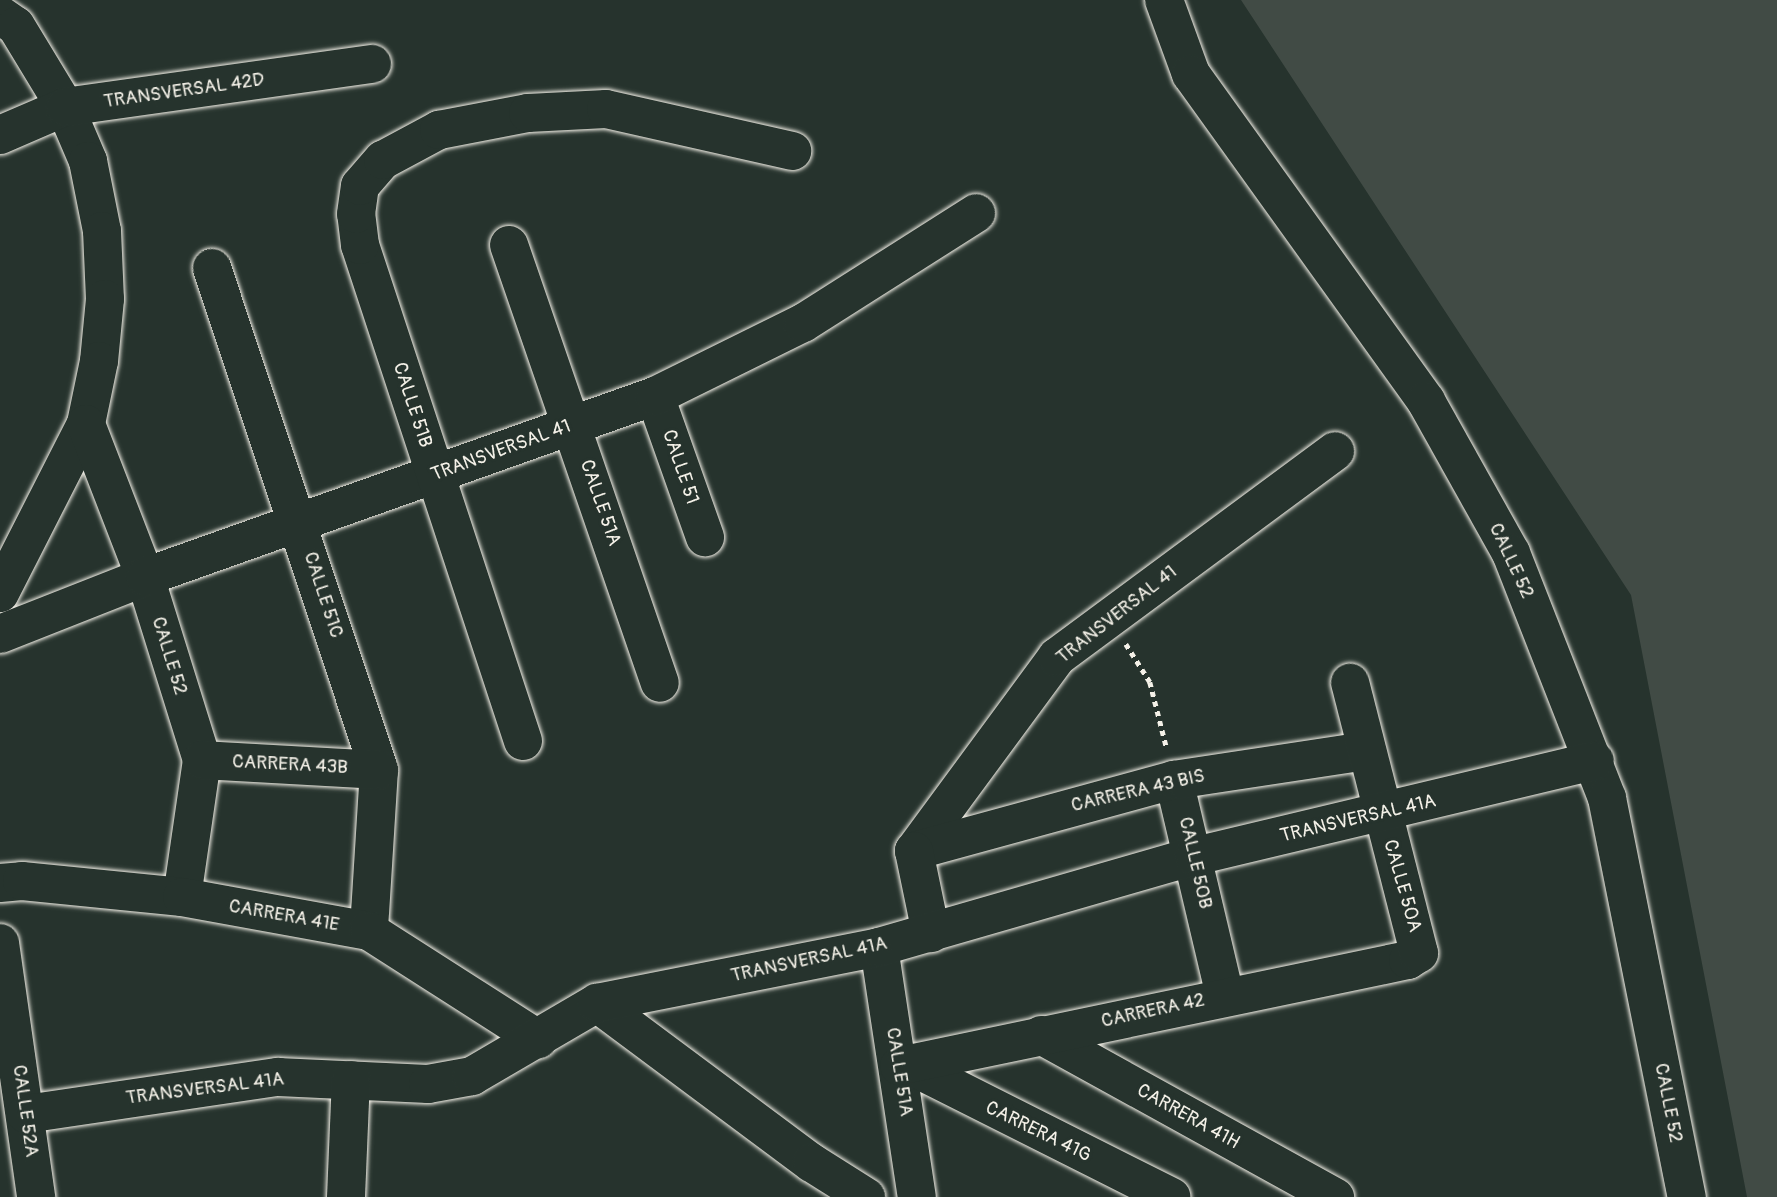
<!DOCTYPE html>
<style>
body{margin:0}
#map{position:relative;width:1777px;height:1197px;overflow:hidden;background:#26332d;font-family:Pangolin,sans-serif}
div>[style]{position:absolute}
.green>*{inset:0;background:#414b45}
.path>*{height:4.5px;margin-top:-2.25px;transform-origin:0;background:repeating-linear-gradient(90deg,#f4f1e8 0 5px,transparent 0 10px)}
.roads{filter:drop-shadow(0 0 2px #f4f1e8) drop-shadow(0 0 2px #f4f1e8)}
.minor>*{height:38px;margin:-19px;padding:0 19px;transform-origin:19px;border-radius:19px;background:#26332d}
span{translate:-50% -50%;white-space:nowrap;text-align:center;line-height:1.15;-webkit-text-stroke:6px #26332d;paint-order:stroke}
.street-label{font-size:19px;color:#f4f1e8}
</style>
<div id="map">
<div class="green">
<div style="clip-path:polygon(1241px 0,1777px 0,1777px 1197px,1747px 1197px,1631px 595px)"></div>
</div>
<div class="path">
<div style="left:1126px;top:644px;width:45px;rotate:57.7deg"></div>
<div style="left:1150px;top:682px;width:69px;rotate:75.8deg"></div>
</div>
<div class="roads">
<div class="minor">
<div style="left:1164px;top:0;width:79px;rotate:70deg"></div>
<div style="left:1191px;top:74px;width:403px;rotate:54.3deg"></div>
<div style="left:1426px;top:401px;width:174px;rotate:60.8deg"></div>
<div style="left:1511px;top:553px;width:263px;rotate:68.6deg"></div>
<div style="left:1607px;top:798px;width:407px;rotate:78.7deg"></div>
<div style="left:0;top:15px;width:19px;rotate:35deg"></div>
<div style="left:16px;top:26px;width:95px;rotate:58.8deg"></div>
<div style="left:65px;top:107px;width:59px;rotate:66.9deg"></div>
<div style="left:88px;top:161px;width:71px;rotate:78.7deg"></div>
<div style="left:102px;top:231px;width:68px;rotate:87.5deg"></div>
<div style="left:105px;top:299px;width:62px;rotate:95.5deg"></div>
<div style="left:99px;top:361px;width:64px;rotate:101.7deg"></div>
<div style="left:86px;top:424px;width:190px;rotate:117deg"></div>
<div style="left:0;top:135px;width:71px;rotate:-23.3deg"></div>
<div style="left:65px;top:107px;width:310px;rotate:-8deg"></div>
<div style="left:509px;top:245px;width:463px;rotate:71deg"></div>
<div style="left:212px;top:268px;width:529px;rotate:71.6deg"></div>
<div style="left:379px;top:770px;width:161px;rotate:93.6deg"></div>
<div style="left:655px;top:396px;width:150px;rotate:70.5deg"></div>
<div style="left:86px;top:424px;width:164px;rotate:68.9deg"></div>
<div style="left:145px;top:577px;width:192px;rotate:72.7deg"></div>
<div style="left:202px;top:760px;width:138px;rotate:98.3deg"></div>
<div style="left:0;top:634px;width:156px;rotate:-21.5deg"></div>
<div style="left:145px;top:577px;width:541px;rotate:-19.54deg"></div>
<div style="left:655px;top:396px;width:165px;rotate:-26.3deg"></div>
<div style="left:803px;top:323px;width:205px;rotate:-32.4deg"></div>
<div style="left:523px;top:741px;width:522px;rotate:-108.19deg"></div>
<div style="left:360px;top:245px;width:31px;rotate:-97deg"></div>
<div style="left:356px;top:214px;width:28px;rotate:-82deg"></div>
<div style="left:360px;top:186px;width:35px;rotate:-49deg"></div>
<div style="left:383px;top:160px;width:64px;rotate:-28.2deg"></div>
<div style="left:439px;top:130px;width:91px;rotate:-10.8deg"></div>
<div style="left:528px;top:113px;width:78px;rotate:-2.9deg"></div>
<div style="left:606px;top:109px;width:191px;rotate:12.7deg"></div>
<div style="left:202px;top:760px;width:177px;rotate:3.2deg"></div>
<div style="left:1174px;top:780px;width:222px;rotate:76.7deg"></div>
<div style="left:914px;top:851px;width:241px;rotate:-53.6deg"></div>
<div style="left:1057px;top:657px;width:346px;rotate:-36.5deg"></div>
<div style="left:914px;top:851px;width:270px;rotate:-15.3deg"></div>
<div style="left:1174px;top:780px;width:194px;rotate:-8.6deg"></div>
<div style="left:914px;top:851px;width:84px;rotate:78.3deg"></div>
<div style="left:0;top:883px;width:22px;rotate:-5deg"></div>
<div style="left:22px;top:881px;width:161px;rotate:5.7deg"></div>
<div style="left:182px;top:897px;width:190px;rotate:10.3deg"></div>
<div style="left:369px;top:931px;width:201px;rotate:32.6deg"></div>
<div style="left:0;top:943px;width:257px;rotate:81.9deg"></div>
<div style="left:879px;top:947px;width:253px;rotate:81.4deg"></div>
<div style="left:597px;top:1003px;width:268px;rotate:36.7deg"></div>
<div style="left:812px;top:1163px;width:64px;rotate:32.2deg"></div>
<div style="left:1041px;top:1035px;width:336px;rotate:28.9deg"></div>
<div style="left:907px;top:1064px;width:296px;rotate:26.7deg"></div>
<div style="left:899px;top:1066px;width:520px;rotate:-11.76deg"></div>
<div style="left:1408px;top:960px;width:13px;rotate:-32deg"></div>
<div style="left:1419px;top:953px;width:279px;rotate:-104.3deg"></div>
<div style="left:26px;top:1114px;width:255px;rotate:-8.4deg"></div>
<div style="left:278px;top:1077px;width:150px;rotate:2.7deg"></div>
<div style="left:428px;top:1084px;width:45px;rotate:-10.3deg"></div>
<div style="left:472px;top:1076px;width:145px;rotate:-30.3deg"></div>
<div style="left:597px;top:1003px;width:288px;rotate:-11.2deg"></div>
<div style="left:879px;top:947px;width:329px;rotate:-16.1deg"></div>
<div style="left:1195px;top:856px;width:411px;rotate:-13.4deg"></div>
<div style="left:346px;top:1197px;width:117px;rotate:-87.6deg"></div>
</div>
</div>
<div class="street-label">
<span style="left:184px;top:91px;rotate:-8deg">TRANSVERSAL 42D</span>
<span style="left:412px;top:405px;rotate:72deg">CALLE 51B</span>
<span style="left:501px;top:451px;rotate:-20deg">TRANSVERSAL 41</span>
<span style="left:680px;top:467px;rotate:71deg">CALLE 51</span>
<span style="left:600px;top:503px;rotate:71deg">CALLE 51A</span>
<span style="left:1511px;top:561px;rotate:65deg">CALLE 52</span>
<span style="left:323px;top:595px;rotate:72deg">CALLE 51C</span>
<span style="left:1117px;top:615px;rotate:-38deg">TRANSVERSAL 41</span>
<span style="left:169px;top:656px;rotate:73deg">CALLE 52</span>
<span style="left:290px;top:765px;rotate:3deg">CARRERA 43B</span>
<span style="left:1138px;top:791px;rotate:-13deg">CARRERA 43 BIS</span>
<span style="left:1358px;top:819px;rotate:-13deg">TRANSVERSAL 41A</span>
<span style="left:1195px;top:863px;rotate:77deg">CALLE 50B</span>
<span style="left:1402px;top:886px;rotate:74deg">CALLE 50A</span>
<span style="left:284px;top:916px;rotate:10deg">CARRERA 41E</span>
<span style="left:809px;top:960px;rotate:-12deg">TRANSVERSAL 41A</span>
<span style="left:1153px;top:1011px;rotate:-12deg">CARRERA 42</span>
<span style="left:899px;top:1072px;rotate:81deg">CALLE 51A</span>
<span style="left:205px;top:1089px;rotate:-7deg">TRANSVERSAL 41A</span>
<span style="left:1668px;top:1103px;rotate:79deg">CALLE 52</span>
<span style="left:25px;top:1111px;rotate:82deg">CALLE 52A</span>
<span style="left:1188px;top:1117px;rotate:29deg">CARRERA 41H</span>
<span style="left:1038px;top:1132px;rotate:26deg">CARRERA 41G</span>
</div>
</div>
